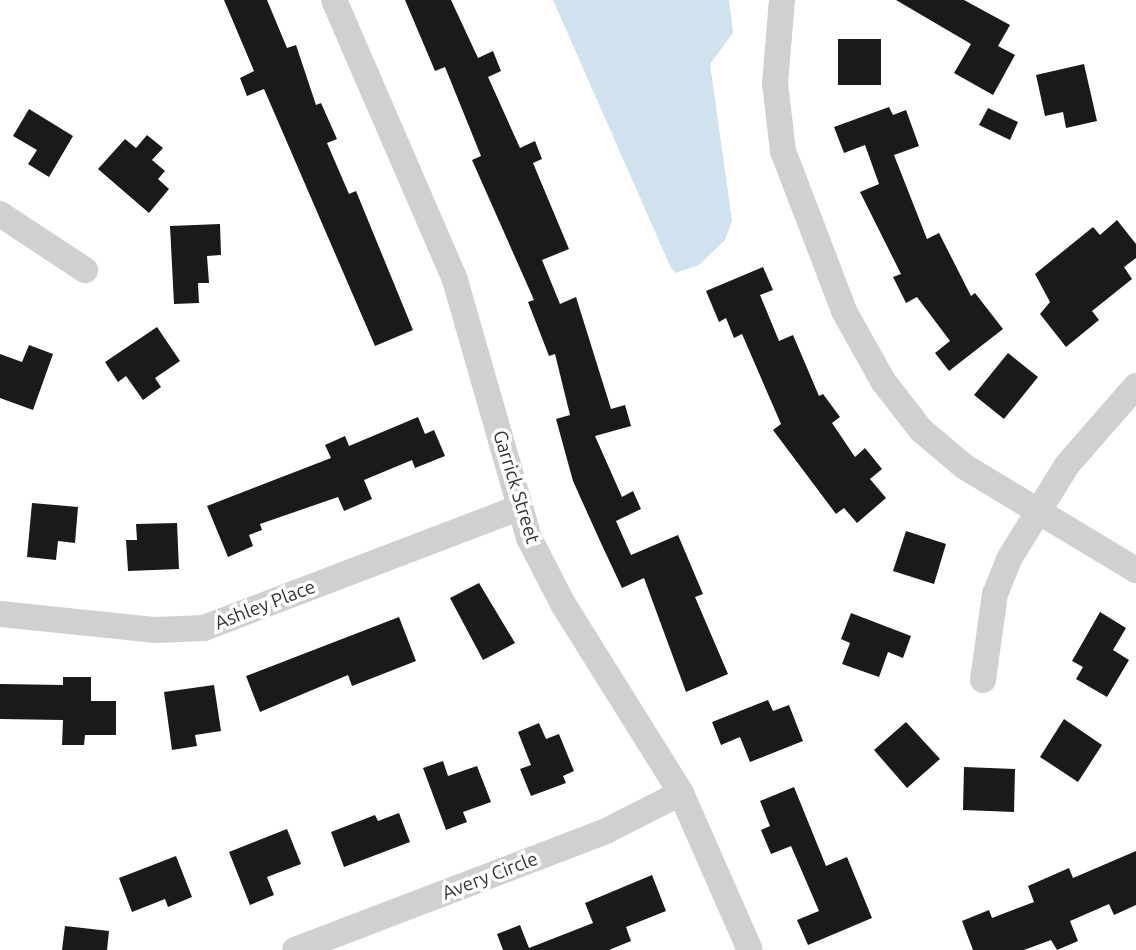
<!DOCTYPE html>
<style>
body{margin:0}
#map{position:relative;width:1136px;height:950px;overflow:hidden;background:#fff;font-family:Ubuntu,sans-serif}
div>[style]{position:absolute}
.water>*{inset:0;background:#cfe2ee}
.building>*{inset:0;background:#1a1a1a}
.street>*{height:26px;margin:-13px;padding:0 13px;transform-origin:13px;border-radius:13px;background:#d0d0d0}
span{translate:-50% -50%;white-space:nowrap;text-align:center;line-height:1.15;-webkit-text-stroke:7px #fff;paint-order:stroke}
.street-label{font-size:19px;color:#333}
</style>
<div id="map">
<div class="water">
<div style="clip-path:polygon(553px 0,729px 0,733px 33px,710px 64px,732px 221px,725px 240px,699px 265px,676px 273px,671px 268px)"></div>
</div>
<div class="building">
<div style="clip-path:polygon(224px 0,267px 0,287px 48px,296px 45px,316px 105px,321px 103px,337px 139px,327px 143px,349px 194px,356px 191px,413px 330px,375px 346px,264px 89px,247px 96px,240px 78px,254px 71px)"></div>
<div style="clip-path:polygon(405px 0,451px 0,478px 58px,493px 51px,501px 71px,488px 77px,520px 148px,535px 141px,542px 159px,533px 163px,569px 249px,542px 260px,560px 304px,576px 297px,611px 409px,625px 405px,631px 426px,595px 436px,622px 497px,633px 491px,641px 509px,616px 521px,631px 555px,678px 535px,703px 594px,695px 597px,728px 674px,686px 692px,644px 578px,622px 588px,600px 541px,573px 481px,556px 419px,570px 415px,555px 354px,549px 356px,528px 302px,534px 300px,472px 160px,481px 156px,445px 67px,435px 71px)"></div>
<div style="clip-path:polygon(896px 0,964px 0,1010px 25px,998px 46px,1015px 55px,993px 95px,954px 73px,971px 44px)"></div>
<div style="clip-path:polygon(838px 39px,881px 39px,881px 85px,838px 85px)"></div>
<div style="clip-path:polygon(1084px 64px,1097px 121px,1066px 128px,1063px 112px,1045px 116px,1036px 75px)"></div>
<div style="clip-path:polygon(889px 107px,893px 115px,906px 110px,919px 146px,894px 155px,927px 239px,939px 233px,971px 296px,975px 293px,1003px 329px,949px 371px,935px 353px,950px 341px,917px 297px,906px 303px,893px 277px,901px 274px,860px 192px,879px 184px,865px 145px,844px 153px,834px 127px)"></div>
<div style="clip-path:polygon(988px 108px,1018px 122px,1010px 140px,979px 125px)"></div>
<div style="clip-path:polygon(29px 109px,73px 136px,49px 177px,28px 164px,37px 150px,13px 136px)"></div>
<div style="clip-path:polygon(147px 135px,163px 148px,152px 160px,165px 171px,158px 179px,169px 189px,149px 213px,98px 169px,125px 139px,136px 148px)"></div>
<div style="clip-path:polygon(1117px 220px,1136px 244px,1136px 258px,1124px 267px,1132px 279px,1092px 311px,1099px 320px,1066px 347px,1040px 314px,1050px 302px,1035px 274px,1093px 227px,1100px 235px)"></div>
<div style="clip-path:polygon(220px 224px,221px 255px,207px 256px,209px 283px,198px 283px,199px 303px,174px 304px,170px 226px)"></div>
<div style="clip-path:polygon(763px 267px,773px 290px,760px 295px,779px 341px,793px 335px,819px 396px,823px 394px,840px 417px,832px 423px,855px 457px,865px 448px,882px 469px,870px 479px,886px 498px,857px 523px,844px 508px,836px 514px,773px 430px,781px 424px,742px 334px,734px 338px,726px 318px,719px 322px,706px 291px)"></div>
<div style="clip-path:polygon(157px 327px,180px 361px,155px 378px,161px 387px,143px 400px,126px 376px,118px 382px,105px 362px)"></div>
<div style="clip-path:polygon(29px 345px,53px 354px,33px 410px,0 398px,0 354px,22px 362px)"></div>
<div style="clip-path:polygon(1008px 353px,1038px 377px,1004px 419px,974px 395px)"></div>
<div style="clip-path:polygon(418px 417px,425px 434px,434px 430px,445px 456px,415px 468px,412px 460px,364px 480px,372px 499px,344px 511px,338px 497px,260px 524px,262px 530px,249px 535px,253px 546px,228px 557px,207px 506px,331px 458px,325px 445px,345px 436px,349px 446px)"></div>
<div style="clip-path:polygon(32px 503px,78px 507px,75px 543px,58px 541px,56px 560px,27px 557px)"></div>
<div style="clip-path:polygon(177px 523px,179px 569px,128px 571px,126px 540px,137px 540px,136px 524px)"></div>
<div style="clip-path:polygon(906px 531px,946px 544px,934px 584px,893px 571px)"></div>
<div style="clip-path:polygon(479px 583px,515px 643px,483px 660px,450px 598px)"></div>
<div style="clip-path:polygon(1100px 612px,1126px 628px,1113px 650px,1129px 660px,1107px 697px,1076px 679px,1083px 667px,1072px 661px)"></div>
<div style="clip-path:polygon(851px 613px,911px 636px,903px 658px,888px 652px,879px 677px,842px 664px,850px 643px,841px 639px)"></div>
<div style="clip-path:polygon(399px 617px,416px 661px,352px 686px,348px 675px,260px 712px,246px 676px)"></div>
<div style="clip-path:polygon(63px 677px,91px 677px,91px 701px,116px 701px,116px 735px,85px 735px,84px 745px,62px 745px,63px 720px,0 719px,0 684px,63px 685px)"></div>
<div style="clip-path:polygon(214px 685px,221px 731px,195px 735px,197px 746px,172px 750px,164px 692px)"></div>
<div style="clip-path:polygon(768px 700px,773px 711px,789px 705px,803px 741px,750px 762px,740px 737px,721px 745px,712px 722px)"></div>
<div style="clip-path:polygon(1064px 719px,1102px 745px,1078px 782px,1040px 757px)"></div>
<div style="clip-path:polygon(906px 722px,940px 759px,907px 788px,874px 750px)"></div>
<div style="clip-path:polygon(539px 723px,546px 739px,559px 734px,574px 771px,563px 776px,566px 783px,531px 796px,520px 769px,531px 765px,518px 732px)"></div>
<div style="clip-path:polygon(443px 761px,448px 776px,477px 766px,491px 802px,463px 812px,467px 822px,446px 830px,423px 768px)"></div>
<div style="clip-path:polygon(964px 767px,1015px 769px,1014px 812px,963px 810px)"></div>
<div style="clip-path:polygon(794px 787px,826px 866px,847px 857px,872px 918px,808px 945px,797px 920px,819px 911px,791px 846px,771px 854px,761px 830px,770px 826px,760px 801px)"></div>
<div style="clip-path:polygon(399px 813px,410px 842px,344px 867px,331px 832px,375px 815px,378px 821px)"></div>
<div style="clip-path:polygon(287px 829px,301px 864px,267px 877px,274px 895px,250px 905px,229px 852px)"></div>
<div style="clip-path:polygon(1136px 851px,1136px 905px,1114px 915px,1109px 904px,1070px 921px,1078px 941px,1057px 950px,1051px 940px,1024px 950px,973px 950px,962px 921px,989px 910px,992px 918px,1034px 902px,1028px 886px,1069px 868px,1073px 878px)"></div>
<div style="clip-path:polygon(176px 856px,192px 897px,168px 907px,165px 899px,132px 912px,119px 878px)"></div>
<div style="clip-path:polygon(652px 875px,666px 911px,626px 927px,631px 941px,609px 950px,503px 950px,497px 934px,520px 925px,529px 948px,593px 923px,585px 903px)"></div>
<div style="clip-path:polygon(65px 926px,109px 931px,107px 950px,62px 950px)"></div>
</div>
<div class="street">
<div style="left:334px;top:0;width:305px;rotate:66.6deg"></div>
<div style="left:455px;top:280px;width:268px;rotate:74deg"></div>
<div style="left:529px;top:538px;width:74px;rotate:62.7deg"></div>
<div style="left:563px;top:604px;width:223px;rotate:58deg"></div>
<div style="left:681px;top:793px;width:171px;rotate:66.3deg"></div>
<div style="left:782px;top:0;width:83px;rotate:94.8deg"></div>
<div style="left:775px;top:83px;width:68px;rotate:83.3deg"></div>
<div style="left:783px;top:151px;width:171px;rotate:69.1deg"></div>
<div style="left:844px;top:311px;width:80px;rotate:60.9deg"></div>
<div style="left:883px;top:381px;width:62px;rotate:52.2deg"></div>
<div style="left:921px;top:430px;width:57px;rotate:40.1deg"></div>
<div style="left:965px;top:467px;width:200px;rotate:31.1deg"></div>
<div style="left:0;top:214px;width:102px;rotate:33.4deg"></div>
<div style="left:0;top:614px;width:157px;rotate:5.9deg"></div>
<div style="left:156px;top:630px;width:48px;rotate:-2.4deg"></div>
<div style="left:204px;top:628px;width:336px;rotate:-20.9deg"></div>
<div style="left:983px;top:680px;width:87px;rotate:-82.1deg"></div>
<div style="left:995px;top:594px;width:38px;rotate:-68deg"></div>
<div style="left:1009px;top:559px;width:110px;rotate:-58.3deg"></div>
<div style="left:1067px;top:465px;width:105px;rotate:-48.9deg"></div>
<div style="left:295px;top:950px;width:333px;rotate:-20.9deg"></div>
<div style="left:606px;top:831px;width:84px;rotate:-26.9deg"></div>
</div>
<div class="street-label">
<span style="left:516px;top:487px;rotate:73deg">Garrick Street</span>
<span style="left:265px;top:605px;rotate:-21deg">Ashley Place</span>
<span style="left:490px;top:876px;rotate:-21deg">Avery Circle</span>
</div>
</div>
